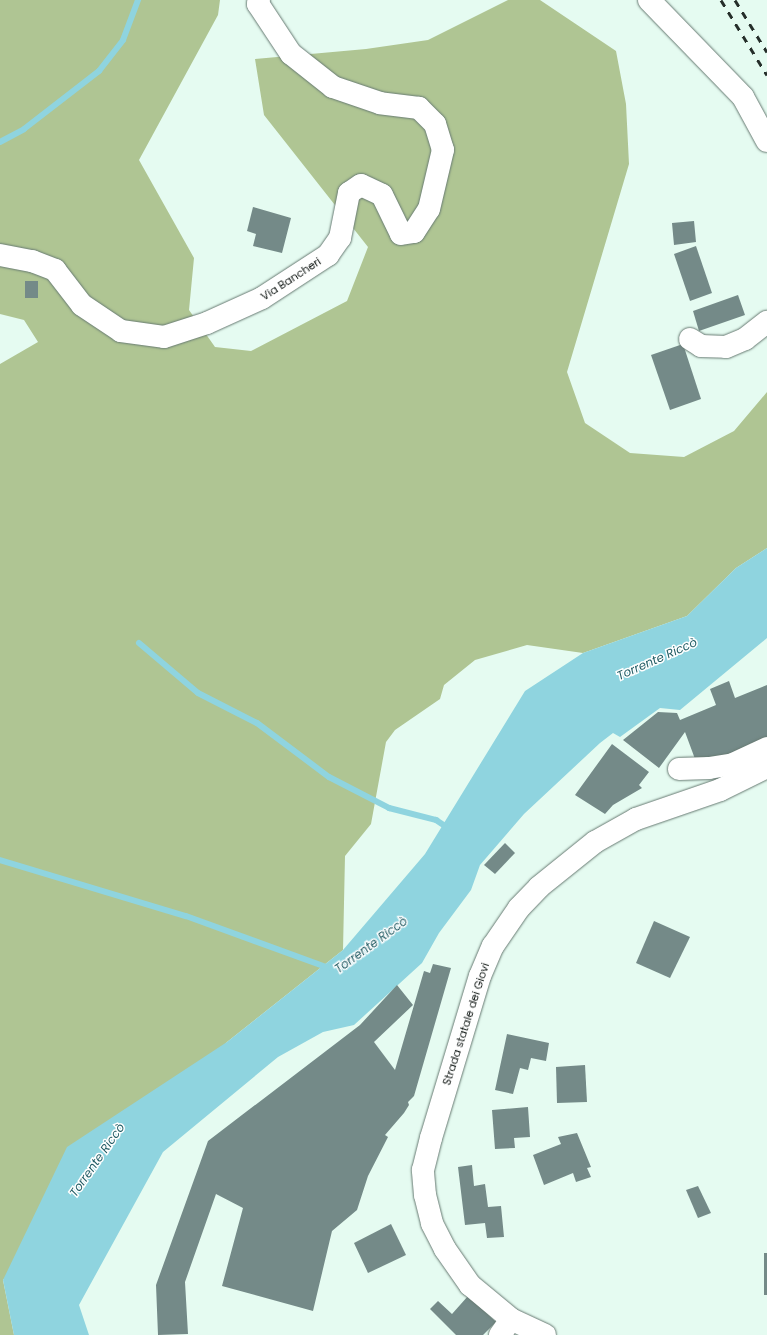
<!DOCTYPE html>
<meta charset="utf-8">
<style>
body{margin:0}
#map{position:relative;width:767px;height:1335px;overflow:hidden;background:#e5fbf1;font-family:Poppins,sans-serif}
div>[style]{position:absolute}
.forest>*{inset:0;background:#afc593}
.water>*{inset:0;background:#8fd4df}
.stream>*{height:6px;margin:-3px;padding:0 3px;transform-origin:3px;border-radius:3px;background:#8fd4df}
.building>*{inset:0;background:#748a88}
.roads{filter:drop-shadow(0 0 1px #677a72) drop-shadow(0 0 1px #677a72)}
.minor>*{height:22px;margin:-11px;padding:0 11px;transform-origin:11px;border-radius:11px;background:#fff}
.major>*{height:22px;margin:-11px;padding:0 11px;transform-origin:11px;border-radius:11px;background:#fff}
.rail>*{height:3px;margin-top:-1.5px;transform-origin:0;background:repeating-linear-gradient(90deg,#252e2a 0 7px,transparent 0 14px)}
span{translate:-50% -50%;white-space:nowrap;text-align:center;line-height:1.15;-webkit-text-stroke:3px #fff;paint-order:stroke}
.street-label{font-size:11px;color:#0f1613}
.water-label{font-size:12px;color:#245e66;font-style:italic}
</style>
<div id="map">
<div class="forest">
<div style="clip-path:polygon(0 0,220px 0,218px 15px,139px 160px,194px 258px,189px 310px,215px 347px,251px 351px,347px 301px,368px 247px,264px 115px,255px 59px,366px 49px,428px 40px,508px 0,540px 0,616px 51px,626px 104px,629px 164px,567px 372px,585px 423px,630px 453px,684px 457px,734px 431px,767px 392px,767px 548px,736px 568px,687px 616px,583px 653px,527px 645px,475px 660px,444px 685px,440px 699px,395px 730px,386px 742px,371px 824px,345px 856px,343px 950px,227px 1042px,3px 1280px,14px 1335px,0 1335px,0 364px,38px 342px,24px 320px,0 314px)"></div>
</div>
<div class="water">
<div style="clip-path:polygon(767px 548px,767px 638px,680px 710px,660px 708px,620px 737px,613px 733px,600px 743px,524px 814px,480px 865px,471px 890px,439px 933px,422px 963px,354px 1025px,323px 1032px,278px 1057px,163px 1152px,79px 1305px,89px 1335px,14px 1335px,3px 1280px,67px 1147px,227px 1042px,343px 950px,425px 854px,525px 691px,583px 653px,687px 616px,736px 568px)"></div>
</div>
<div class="stream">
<div style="left:0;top:142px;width:27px;rotate:-28deg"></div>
<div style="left:24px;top:129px;width:95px;rotate:-37.7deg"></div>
<div style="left:99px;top:71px;width:39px;rotate:-52deg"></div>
<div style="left:123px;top:40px;width:43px;rotate:-69.4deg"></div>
<div style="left:139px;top:643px;width:77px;rotate:40.3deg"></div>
<div style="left:198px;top:693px;width:66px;rotate:27deg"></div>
<div style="left:257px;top:723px;width:90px;rotate:36.9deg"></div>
<div style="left:329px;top:777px;width:68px;rotate:27.3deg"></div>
<div style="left:389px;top:808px;width:49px;rotate:14.3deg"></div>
<div style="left:436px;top:820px;width:14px;rotate:34deg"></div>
<div style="left:0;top:860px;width:194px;rotate:16.8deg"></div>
<div style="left:186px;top:916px;width:152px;rotate:20deg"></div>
</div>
<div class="building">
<div style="clip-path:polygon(253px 207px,291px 218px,282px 253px,253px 246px,256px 234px,247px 231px)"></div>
<div style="clip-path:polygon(694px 221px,696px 242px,674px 245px,672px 223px)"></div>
<div style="clip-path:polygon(696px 246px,712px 293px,690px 301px,674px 254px)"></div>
<div style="clip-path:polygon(25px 281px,38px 281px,38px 298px,25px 298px)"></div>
<div style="clip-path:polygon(738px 295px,745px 315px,699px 331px,693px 311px)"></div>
<div style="clip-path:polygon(683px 344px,701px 399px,670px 410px,651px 355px)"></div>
<div style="clip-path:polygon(729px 681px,735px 698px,767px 685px,767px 740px,698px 767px,685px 732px,659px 768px,623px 740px,658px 712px,677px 713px,680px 720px,716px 705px,710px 689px)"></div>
<div style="clip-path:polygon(612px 744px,649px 772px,639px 785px,642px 788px,613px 805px,605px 814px,575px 795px)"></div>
<div style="clip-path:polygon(505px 843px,515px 853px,495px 874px,484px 865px)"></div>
<div style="clip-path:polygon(654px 921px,690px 937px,670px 978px,636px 963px)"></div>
<div style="clip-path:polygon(433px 964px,451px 968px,414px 1096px,408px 1102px,409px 1105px,404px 1113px,385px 1135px,388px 1137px,368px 1176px,357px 1210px,332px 1231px,313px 1311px,222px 1286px,243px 1208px,216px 1194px,185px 1282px,188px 1334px,158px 1335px,156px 1285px,208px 1141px,360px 1025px,397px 985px,413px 1005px,374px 1042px,395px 1070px,424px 971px,430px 973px)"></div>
<div style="clip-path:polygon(507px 1034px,549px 1043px,546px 1061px,531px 1058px,528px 1070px,520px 1068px,513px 1094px,495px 1090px)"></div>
<div style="clip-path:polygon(585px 1065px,587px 1102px,557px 1103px,556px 1067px)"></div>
<div style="clip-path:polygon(528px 1107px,530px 1137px,514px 1138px,515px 1148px,495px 1149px,492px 1110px)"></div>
<div style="clip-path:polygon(577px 1133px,591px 1167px,587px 1168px,591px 1177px,576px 1182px,573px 1173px,544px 1185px,533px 1155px,561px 1144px,558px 1137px)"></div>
<div style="clip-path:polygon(472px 1165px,474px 1186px,485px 1184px,488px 1207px,501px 1206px,504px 1237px,487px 1238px,485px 1223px,465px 1225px,458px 1167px)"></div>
<div style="clip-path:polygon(698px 1186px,711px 1213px,698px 1218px,686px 1190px)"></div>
<div style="clip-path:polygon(391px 1224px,406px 1255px,368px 1273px,354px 1243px)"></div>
<div style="clip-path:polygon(764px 1253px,767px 1253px,767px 1295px,764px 1295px)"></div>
<div style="clip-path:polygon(468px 1296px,496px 1322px,483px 1335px,456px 1335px,430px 1309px,438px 1301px,452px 1314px)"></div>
</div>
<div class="roads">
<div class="minor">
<div style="left:649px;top:0;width:135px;rotate:45.9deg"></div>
<div style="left:743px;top:97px;width:50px;rotate:61.4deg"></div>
<div style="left:0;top:255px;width:33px;rotate:11deg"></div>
<div style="left:32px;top:261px;width:25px;rotate:21deg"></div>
<div style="left:55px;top:270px;width:44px;rotate:52.4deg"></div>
<div style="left:82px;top:305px;width:47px;rotate:33.7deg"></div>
<div style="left:121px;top:331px;width:43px;rotate:7.9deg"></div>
<div style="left:164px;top:337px;width:45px;rotate:-18deg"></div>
<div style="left:207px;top:323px;width:60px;rotate:-24.4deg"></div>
<div style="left:262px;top:298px;width:79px;rotate:-33.1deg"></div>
<div style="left:328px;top:255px;width:21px;rotate:-55deg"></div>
<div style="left:340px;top:238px;width:46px;rotate:-78.7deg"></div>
<div style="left:349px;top:193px;width:14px;rotate:-34deg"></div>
<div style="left:361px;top:185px;width:23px;rotate:25deg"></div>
<div style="left:382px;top:195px;width:43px;rotate:64deg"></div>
<div style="left:401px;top:234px;width:13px;rotate:-9deg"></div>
<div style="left:414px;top:232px;width:27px;rotate:-57deg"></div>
<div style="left:429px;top:209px;width:61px;rotate:-76.7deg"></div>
<div style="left:443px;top:150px;width:27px;rotate:-107deg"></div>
<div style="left:435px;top:124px;width:23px;rotate:-135deg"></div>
<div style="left:419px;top:108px;width:39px;rotate:-173deg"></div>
<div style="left:380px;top:103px;width:50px;rotate:-161.2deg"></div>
<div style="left:333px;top:87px;width:53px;rotate:-141.8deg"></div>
<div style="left:291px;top:54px;width:60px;rotate:-123.4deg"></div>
<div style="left:258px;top:4px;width:4px;rotate:-76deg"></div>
<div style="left:690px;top:339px;width:13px;rotate:32deg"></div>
<div style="left:701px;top:346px;width:25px;rotate:2deg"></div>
<div style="left:726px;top:347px;width:21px;rotate:-23deg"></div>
<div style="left:745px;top:339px;width:28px;rotate:-38deg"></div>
<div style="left:679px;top:769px;width:30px;rotate:-2deg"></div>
<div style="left:709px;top:768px;width:24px;rotate:-9deg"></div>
<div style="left:733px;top:764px;width:38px;rotate:-25deg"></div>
<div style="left:500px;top:1335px;width:19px;rotate:-55deg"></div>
</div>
<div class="major">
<div style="left:545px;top:1335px;width:38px;rotate:-155deg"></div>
<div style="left:511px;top:1319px;width:53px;rotate:-140.3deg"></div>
<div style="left:470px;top:1285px;width:44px;rotate:-124.8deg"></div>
<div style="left:445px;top:1249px;width:29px;rotate:-117deg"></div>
<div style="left:432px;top:1223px;width:29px;rotate:-104deg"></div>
<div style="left:425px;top:1195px;width:25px;rotate:-95deg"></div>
<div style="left:423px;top:1170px;width:33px;rotate:-76deg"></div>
<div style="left:431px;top:1138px;width:169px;rotate:-73.2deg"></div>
<div style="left:480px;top:976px;width:33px;rotate:-67deg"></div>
<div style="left:493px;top:946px;width:46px;rotate:-55.6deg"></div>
<div style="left:519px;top:908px;width:29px;rotate:-46deg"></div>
<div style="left:539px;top:887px;width:72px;rotate:-38.8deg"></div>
<div style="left:595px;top:842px;width:47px;rotate:-29.3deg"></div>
<div style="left:636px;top:819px;width:89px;rotate:-19deg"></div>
<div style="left:720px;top:790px;width:52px;rotate:-26.1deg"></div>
</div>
</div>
<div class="rail">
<div style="left:721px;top:0;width:88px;rotate:58.5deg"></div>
<div style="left:735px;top:0;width:61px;rotate:58.4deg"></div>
</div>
<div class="street-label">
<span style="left:291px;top:279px;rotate:-33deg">Via Bancheri</span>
<span style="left:466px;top:1024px;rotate:-72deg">Strada statale dei Giovi</span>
</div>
<div class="water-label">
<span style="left:657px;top:659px;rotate:-24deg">Torrente Riccò</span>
<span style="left:371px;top:945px;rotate:-36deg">Torrente Riccò</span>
<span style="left:97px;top:1160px;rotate:-55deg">Torrente Riccò</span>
</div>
</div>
